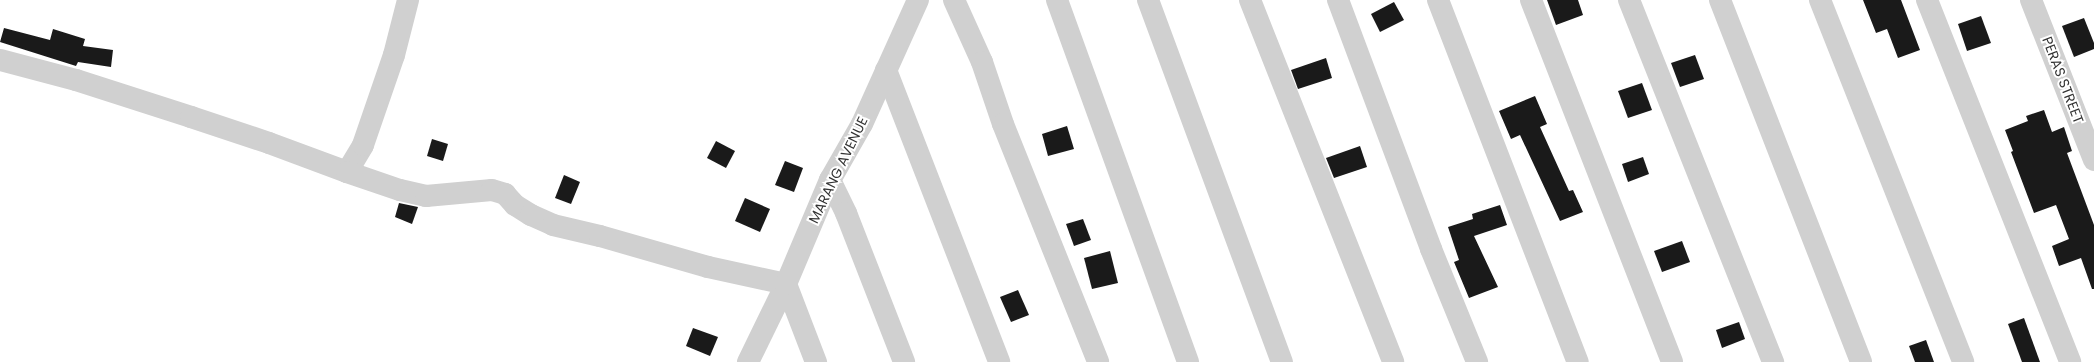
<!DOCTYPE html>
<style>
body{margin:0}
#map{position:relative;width:2094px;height:362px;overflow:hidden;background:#fff;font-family:Poppins,sans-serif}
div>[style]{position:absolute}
.building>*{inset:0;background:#1a1a1a}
.minor>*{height:22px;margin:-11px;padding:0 11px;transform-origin:11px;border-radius:11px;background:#d0d0d0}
span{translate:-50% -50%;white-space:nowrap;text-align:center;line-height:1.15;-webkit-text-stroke:4px #fff;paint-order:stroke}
.street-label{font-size:14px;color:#333}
</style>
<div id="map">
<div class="building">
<div style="clip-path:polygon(1547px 0,1578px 0,1583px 15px,1556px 25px)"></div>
<div style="clip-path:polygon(1863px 0,1901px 0,1920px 50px,1898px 58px,1887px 29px,1876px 33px)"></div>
<div style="clip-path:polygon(1394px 2px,1404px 20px,1380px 32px,1371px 14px)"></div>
<div style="clip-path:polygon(1981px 16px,1991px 43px,1967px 51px,1958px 24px)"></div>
<div style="clip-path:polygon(2084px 18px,2094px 43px,2094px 49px,2074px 57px,2062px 26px)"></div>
<div style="clip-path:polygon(4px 28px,50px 40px,53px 29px,85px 39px,83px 46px,113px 50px,111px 67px,78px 62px,76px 66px,0 42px)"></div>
<div style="clip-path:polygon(1695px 55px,1704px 79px,1680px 87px,1671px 63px)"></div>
<div style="clip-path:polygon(1326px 58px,1332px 78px,1298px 89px,1291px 70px)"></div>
<div style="clip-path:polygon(1642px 83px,1652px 110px,1628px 118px,1618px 91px)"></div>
<div style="clip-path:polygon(1535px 96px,1547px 124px,1540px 127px,1569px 191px,1573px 190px,1583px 212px,1560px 221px,1520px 135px,1511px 139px,1499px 111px)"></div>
<div style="clip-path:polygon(2044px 110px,2052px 132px,2064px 127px,2072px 151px,2067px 153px,2094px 225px,2094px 289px,2092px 289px,2081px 258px,2059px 266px,2052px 246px,2069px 239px,2056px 205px,2034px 213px,2011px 152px,2013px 151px,2005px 130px,2028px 121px,2026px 116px)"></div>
<div style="clip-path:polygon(1067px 126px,1074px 149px,1048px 156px,1042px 134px)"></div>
<div style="clip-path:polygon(432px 139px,448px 144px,443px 161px,427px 156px)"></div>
<div style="clip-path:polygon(716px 141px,735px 151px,726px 168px,707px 158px)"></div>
<div style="clip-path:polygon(1360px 146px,1367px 167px,1334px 178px,1326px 158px)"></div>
<div style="clip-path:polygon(1643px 157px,1649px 174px,1628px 182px,1622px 164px)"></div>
<div style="clip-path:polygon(785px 161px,803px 168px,794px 192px,775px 185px)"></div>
<div style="clip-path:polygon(564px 175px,580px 182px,571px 204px,555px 198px)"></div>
<div style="clip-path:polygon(745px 198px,770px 209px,760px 232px,735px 221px)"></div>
<div style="clip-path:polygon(399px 203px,418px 207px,412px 224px,395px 217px)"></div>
<div style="clip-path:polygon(1500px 205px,1507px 225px,1474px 236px,1498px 287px,1469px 298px,1454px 262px,1459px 260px,1448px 227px,1473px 219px,1472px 214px)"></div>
<div style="clip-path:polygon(1083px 219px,1091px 240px,1074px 246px,1066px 224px)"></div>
<div style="clip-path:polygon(1682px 241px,1690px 262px,1662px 272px,1654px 251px)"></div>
<div style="clip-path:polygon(1110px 251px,1118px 283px,1092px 289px,1084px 258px)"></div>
<div style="clip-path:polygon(1018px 290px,1029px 315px,1011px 322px,1000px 297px)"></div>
<div style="clip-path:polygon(2024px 318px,2040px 362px,2022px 362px,2008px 324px)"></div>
<div style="clip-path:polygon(1739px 322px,1745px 339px,1722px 348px,1716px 330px)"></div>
<div style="clip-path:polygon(693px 328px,718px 337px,710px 356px,686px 346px)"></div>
<div style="clip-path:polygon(1926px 340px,1934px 362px,1915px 362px,1909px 346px)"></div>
</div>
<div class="minor">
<div style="left:954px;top:0;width:68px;rotate:65.7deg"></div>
<div style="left:982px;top:62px;width:65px;rotate:71.3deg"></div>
<div style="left:1003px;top:124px;width:256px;rotate:68.2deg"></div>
<div style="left:1057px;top:0;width:385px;rotate:70.1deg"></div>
<div style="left:1148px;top:0;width:386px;rotate:69.7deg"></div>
<div style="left:1250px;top:0;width:389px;rotate:68.4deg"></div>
<div style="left:1338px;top:0;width:266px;rotate:69.5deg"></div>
<div style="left:1431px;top:249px;width:122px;rotate:67.8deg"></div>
<div style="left:1438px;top:0;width:388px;rotate:68.9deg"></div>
<div style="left:1531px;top:0;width:388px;rotate:68.7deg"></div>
<div style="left:1629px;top:0;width:390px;rotate:68.3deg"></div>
<div style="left:1720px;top:0;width:388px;rotate:68.7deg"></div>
<div style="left:1820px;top:0;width:389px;rotate:68.4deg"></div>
<div style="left:1927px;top:0;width:389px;rotate:68.4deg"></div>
<div style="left:2031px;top:0;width:172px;rotate:68.5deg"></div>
<div style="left:0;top:60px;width:79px;rotate:14.7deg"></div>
<div style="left:76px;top:80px;width:121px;rotate:17.8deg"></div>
<div style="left:191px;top:117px;width:82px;rotate:18.4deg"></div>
<div style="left:269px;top:143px;width:83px;rotate:20.4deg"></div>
<div style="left:347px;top:172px;width:31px;rotate:-59deg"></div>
<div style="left:363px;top:145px;width:95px;rotate:-71deg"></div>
<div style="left:394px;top:55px;width:57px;rotate:-75.7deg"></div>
<div style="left:886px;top:70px;width:313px;rotate:68.8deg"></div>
<div style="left:347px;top:172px;width:56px;rotate:18.8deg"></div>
<div style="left:400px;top:190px;width:27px;rotate:13deg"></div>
<div style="left:426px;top:196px;width:66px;rotate:-5.2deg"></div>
<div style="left:492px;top:190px;width:14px;rotate:17deg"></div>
<div style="left:505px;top:194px;width:15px;rotate:48deg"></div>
<div style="left:515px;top:205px;width:19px;rotate:32deg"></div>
<div style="left:531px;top:215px;width:24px;rotate:24deg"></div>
<div style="left:553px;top:225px;width:48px;rotate:13.2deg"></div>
<div style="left:600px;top:236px;width:112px;rotate:16deg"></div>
<div style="left:708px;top:267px;width:80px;rotate:12.3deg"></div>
<div style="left:786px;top:284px;width:84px;rotate:69deg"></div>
<div style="left:830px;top:180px;width:37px;rotate:64deg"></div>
<div style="left:846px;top:213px;width:160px;rotate:68.7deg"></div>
<div style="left:748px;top:362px;width:87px;rotate:-64deg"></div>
<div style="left:786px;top:284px;width:113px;rotate:-67.1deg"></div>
<div style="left:830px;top:180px;width:64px;rotate:-60.3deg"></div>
<div style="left:862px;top:124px;width:136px;rotate:-65.7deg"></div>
</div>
<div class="street-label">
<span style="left:2063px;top:80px;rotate:69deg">PERAS STREET</span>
<span style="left:838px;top:170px;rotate:-64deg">MARANG AVENUE</span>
</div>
</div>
